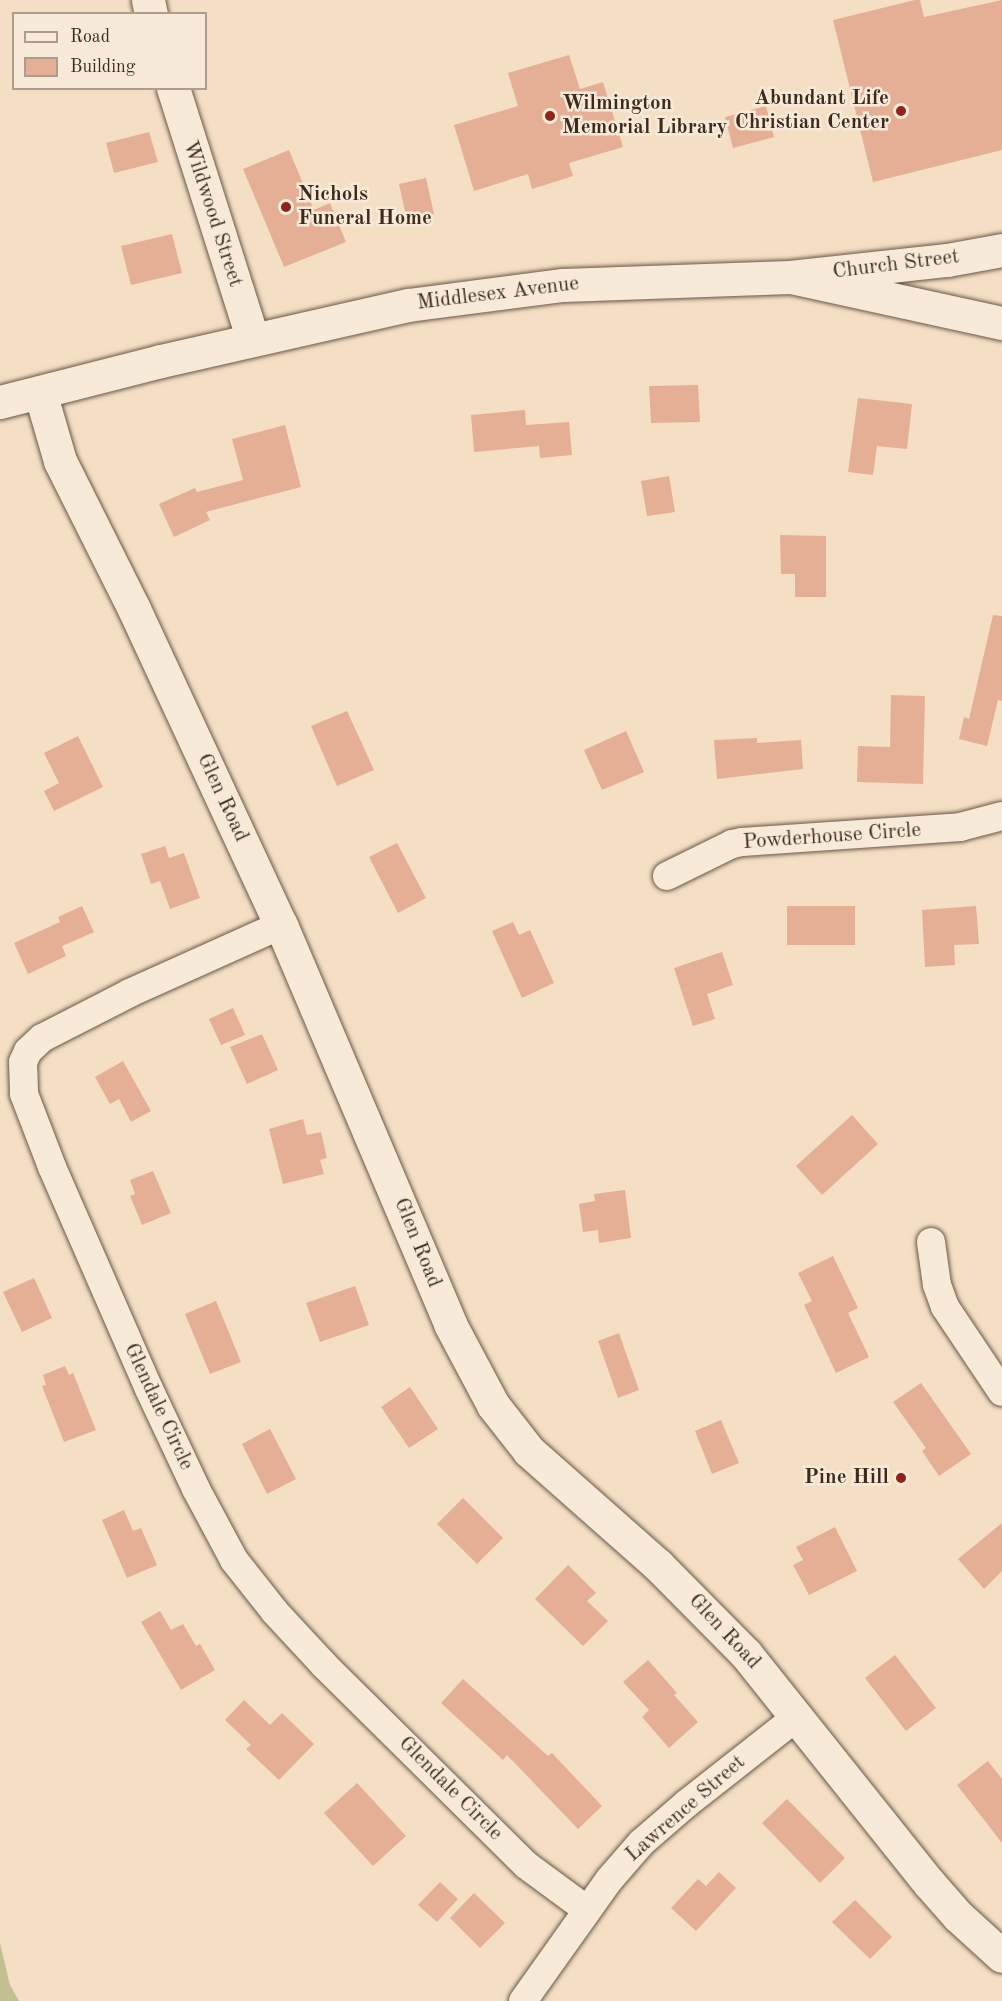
<!DOCTYPE html>
<style>
body{margin:0}
#map{position:relative;width:1002px;height:2001px;overflow:hidden;background:#f4dfc4;font-family:"Old Standard TT",serif}
div>[style]{position:absolute}
.green>*{inset:0;background:#c1c090}
.building>*{inset:0;background:#e4af95}
.roads{filter:drop-shadow(0 0 2px #6c5747) drop-shadow(0 0 2px #6c5747)}
.minor>*{height:28px;margin:-14px;padding:0 14px;transform-origin:14px;border-radius:14px;background:#f8ead9}
.tertiary>*{height:33px;margin:-16.5px;padding:0 16.5px;transform-origin:16.5px;border-radius:16.5px;background:#f8ead9}
.secondary>*{height:33px;margin:-16.5px;padding:0 16.5px;transform-origin:16.5px;border-radius:16.5px;background:#f8ead9}
.dots>*{width:16px;height:16px;translate:-50% -50%;box-sizing:border-box;border:3px solid #f8ead9;border-radius:50%}
span{translate:-50% -50%;white-space:nowrap;text-align:center;line-height:1.15;-webkit-text-stroke:5px #f8ead9;paint-order:stroke}
.poi-label{font-size:21px;color:#3e2a1d;font-weight:700}
.right{translate:-100% -50%;text-align:right}
.left{translate:0 -50%;text-align:left}
.street-label{font-size:21px;color:#3e2a1d}
.legend{position:absolute;left:12px;top:12px;width:195px;height:78px;box-sizing:border-box;background:#f8ead9;border:2px solid #ae9d8e;margin:0;padding:8px 10px;list-style:none;font-size:18px;color:#3e2a1d}
.legend li{display:flex;align-items:center;gap:12px;height:30px}
.legend b{width:30px;border:2px solid #ae9d8e}
</style>
<div id="map">
<div class="green">
<div style="clip-path:polygon(0 1943px,10px 1985px,19px 2001px,0 2001px)"></div>
</div>
<div class="building">
<div style="clip-path:polygon(915px 0,920px 0,924px 17px,1002px 0,1002px 150px,873px 182px,833px 20px)"></div>
<div style="clip-path:polygon(569px 55px,580px 89px,603px 82px,623px 147px,569px 163px,573px 176px,532px 189px,528px 174px,474px 191px,454px 125px,518px 106px,508px 73px)"></div>
<div style="clip-path:polygon(766px 106px,774px 137px,733px 148px,725px 117px)"></div>
<div style="clip-path:polygon(149px 132px,158px 162px,114px 173px,106px 143px)"></div>
<div style="clip-path:polygon(289px 150px,314px 210px,330px 203px,346px 242px,284px 267px,243px 169px)"></div>
<div style="clip-path:polygon(426px 178px,434px 214px,407px 220px,399px 184px)"></div>
<div style="clip-path:polygon(172px 234px,182px 273px,131px 285px,121px 246px)"></div>
<div style="clip-path:polygon(698px 385px,700px 422px,651px 423px,649px 386px)"></div>
<div style="clip-path:polygon(858px 398px,912px 404px,907px 449px,877px 446px,873px 475px,848px 472px)"></div>
<div style="clip-path:polygon(525px 410px,526px 425px,569px 422px,572px 455px,540px 458px,539px 446px,474px 452px,471px 415px)"></div>
<div style="clip-path:polygon(285px 425px,301px 487px,206px 512px,210px 520px,174px 537px,159px 504px,195px 488px,197px 492px,243px 480px,232px 439px)"></div>
<div style="clip-path:polygon(669px 476px,675px 512px,647px 516px,641px 481px)"></div>
<div style="clip-path:polygon(780px 535px,826px 536px,826px 597px,795px 597px,795px 574px,781px 574px)"></div>
<div style="clip-path:polygon(993px 615px,1002px 616px,1002px 701px,998px 700px,987px 746px,959px 739px,964px 717px,969px 719px)"></div>
<div style="clip-path:polygon(891px 695px,925px 696px,923px 784px,857px 782px,858px 746px,890px 747px)"></div>
<div style="clip-path:polygon(347px 711px,374px 770px,337px 786px,311px 726px)"></div>
<div style="clip-path:polygon(626px 731px,644px 772px,602px 790px,584px 750px)"></div>
<div style="clip-path:polygon(78px 736px,103px 787px,54px 811px,44px 791px,59px 783px,44px 753px)"></div>
<div style="clip-path:polygon(757px 738px,757px 743px,801px 740px,803px 769px,717px 779px,714px 740px)"></div>
<div style="clip-path:polygon(397px 843px,426px 898px,398px 913px,369px 857px)"></div>
<div style="clip-path:polygon(165px 846px,169px 858px,184px 853px,200px 898px,170px 909px,160px 881px,151px 884px,141px 854px)"></div>
<div style="clip-path:polygon(82px 906px,94px 932px,62px 946px,66px 956px,28px 974px,14px 943px,60px 922px,58px 917px)"></div>
<div style="clip-path:polygon(787px 906px,855px 906px,855px 945px,787px 945px)"></div>
<div style="clip-path:polygon(976px 906px,979px 944px,954px 945px,955px 965px,925px 967px,922px 910px)"></div>
<div style="clip-path:polygon(513px 922px,519px 935px,530px 930px,554px 983px,522px 998px,492px 931px)"></div>
<div style="clip-path:polygon(722px 952px,733px 985px,707px 994px,715px 1019px,693px 1026px,674px 968px)"></div>
<div style="clip-path:polygon(233px 1008px,245px 1035px,221px 1045px,209px 1019px)"></div>
<div style="clip-path:polygon(262px 1034px,278px 1070px,247px 1084px,230px 1047px)"></div>
<div style="clip-path:polygon(123px 1061px,151px 1111px,131px 1122px,119px 1099px,110px 1104px,95px 1077px)"></div>
<div style="clip-path:polygon(852px 1115px,878px 1144px,822px 1195px,796px 1166px)"></div>
<div style="clip-path:polygon(303px 1119px,307px 1135px,321px 1132px,327px 1158px,320px 1160px,324px 1174px,283px 1184px,269px 1129px)"></div>
<div style="clip-path:polygon(153px 1171px,171px 1213px,142px 1225px,130px 1196px,135px 1194px,130px 1180px)"></div>
<div style="clip-path:polygon(625px 1190px,631px 1238px,599px 1243px,598px 1230px,583px 1232px,579px 1204px,595px 1201px,594px 1194px)"></div>
<div style="clip-path:polygon(833px 1256px,858px 1308px,848px 1313px,869px 1357px,836px 1373px,804px 1305px,812px 1301px,798px 1273px)"></div>
<div style="clip-path:polygon(34px 1278px,52px 1318px,22px 1332px,3px 1292px)"></div>
<div style="clip-path:polygon(355px 1286px,369px 1325px,320px 1342px,306px 1303px)"></div>
<div style="clip-path:polygon(216px 1301px,241px 1362px,210px 1374px,185px 1314px)"></div>
<div style="clip-path:polygon(619px 1333px,639px 1390px,618px 1398px,598px 1341px)"></div>
<div style="clip-path:polygon(65px 1366px,69px 1375px,73px 1373px,96px 1430px,64px 1442px,42px 1386px,46px 1385px,43px 1375px)"></div>
<div style="clip-path:polygon(921px 1383px,971px 1454px,939px 1476px,922px 1451px,926px 1448px,893px 1402px)"></div>
<div style="clip-path:polygon(410px 1387px,438px 1429px,409px 1448px,381px 1407px)"></div>
<div style="clip-path:polygon(721px 1420px,739px 1463px,712px 1474px,695px 1431px)"></div>
<div style="clip-path:polygon(270px 1429px,296px 1479px,267px 1494px,242px 1444px)"></div>
<div style="clip-path:polygon(463px 1498px,503px 1538px,477px 1564px,437px 1524px)"></div>
<div style="clip-path:polygon(124px 1510px,133px 1531px,141px 1528px,157px 1565px,127px 1578px,102px 1520px)"></div>
<div style="clip-path:polygon(1002px 1523px,1002px 1571px,984px 1589px,958px 1559px)"></div>
<div style="clip-path:polygon(835px 1527px,857px 1571px,809px 1595px,793px 1565px,803px 1560px,796px 1547px)"></div>
<div style="clip-path:polygon(568px 1565px,596px 1593px,587px 1601px,608px 1621px,583px 1646px,535px 1599px)"></div>
<div style="clip-path:polygon(160px 1611px,171px 1630px,183px 1624px,196px 1646px,200px 1644px,215px 1670px,181px 1690px,141px 1622px)"></div>
<div style="clip-path:polygon(895px 1655px,936px 1708px,906px 1731px,865px 1678px)"></div>
<div style="clip-path:polygon(648px 1660px,677px 1693px,674px 1695px,698px 1722px,669px 1748px,642px 1717px,649px 1710px,623px 1682px)"></div>
<div style="clip-path:polygon(463px 1679px,548px 1756px,552px 1753px,602px 1806px,578px 1829px,507px 1755px,503px 1760px,441px 1703px)"></div>
<div style="clip-path:polygon(244px 1700px,270px 1725px,282px 1713px,314px 1744px,279px 1780px,246px 1749px,251px 1745px,225px 1720px)"></div>
<div style="clip-path:polygon(988px 1761px,1002px 1779px,1002px 1843px,957px 1785px)"></div>
<div style="clip-path:polygon(357px 1783px,406px 1836px,373px 1866px,324px 1813px)"></div>
<div style="clip-path:polygon(787px 1799px,845px 1858px,820px 1883px,762px 1823px)"></div>
<div style="clip-path:polygon(719px 1872px,736px 1888px,696px 1931px,671px 1908px,698px 1879px,706px 1886px)"></div>
<div style="clip-path:polygon(440px 1882px,458px 1899px,437px 1922px,418px 1905px)"></div>
<div style="clip-path:polygon(474px 1893px,505px 1923px,480px 1948px,450px 1918px)"></div>
<div style="clip-path:polygon(855px 1900px,892px 1937px,870px 1959px,832px 1922px)"></div>
</div>
<div class="roads">
<div class="minor">
<div style="left:667px;top:876px;width:72px;rotate:-26.2deg"></div>
<div style="left:732px;top:844px;width:10px;rotate:-11deg"></div>
<div style="left:742px;top:842px;width:219px;rotate:-3.9deg"></div>
<div style="left:960px;top:827px;width:43px;rotate:-14.7deg"></div>
<div style="left:281px;top:925px;width:166px;rotate:155.8deg"></div>
<div style="left:130px;top:993px;width:99px;rotate:152.9deg"></div>
<div style="left:42px;top:1038px;width:19px;rotate:137deg"></div>
<div style="left:28px;top:1051px;width:12px;rotate:114deg"></div>
<div style="left:23px;top:1062px;width:32px;rotate:88deg"></div>
<div style="left:24px;top:1094px;width:78px;rotate:69deg"></div>
<div style="left:52px;top:1167px;width:242px;rotate:66.4deg"></div>
<div style="left:149px;top:1389px;width:110px;rotate:64.8deg"></div>
<div style="left:196px;top:1489px;width:81px;rotate:61.8deg"></div>
<div style="left:234px;top:1560px;width:66px;rotate:51.7deg"></div>
<div style="left:275px;top:1612px;width:72px;rotate:47.2deg"></div>
<div style="left:324px;top:1665px;width:284px;rotate:44.7deg"></div>
<div style="left:526px;top:1865px;width:76px;rotate:36.4deg"></div>
<div style="left:931px;top:1242px;width:43px;rotate:82.1deg"></div>
<div style="left:937px;top:1285px;width:23px;rotate:70deg"></div>
<div style="left:945px;top:1307px;width:102px;rotate:56.2deg"></div>
<div style="left:523px;top:2001px;width:148px;rotate:-54.6deg"></div>
<div style="left:609px;top:1880px;width:49px;rotate:-49.1deg"></div>
<div style="left:641px;top:1843px;width:60px;rotate:-40.9deg"></div>
<div style="left:686px;top:1804px;width:142px;rotate:-38.2deg"></div>
</div>
<div class="tertiary">
<div style="left:148px;top:0;width:14px;rotate:78deg"></div>
<div style="left:173px;top:88px;width:264px;rotate:72.4deg"></div>
<div style="left:795px;top:278px;width:212px;rotate:12.3deg"></div>
<div style="left:40px;top:392px;width:72px;rotate:73.8deg"></div>
<div style="left:60px;top:461px;width:165px;rotate:63.4deg"></div>
<div style="left:134px;top:609px;width:349px;rotate:65.1deg"></div>
<div style="left:281px;top:925px;width:433px;rotate:67deg"></div>
<div style="left:450px;top:1324px;width:92px;rotate:62deg"></div>
<div style="left:493px;top:1405px;width:58px;rotate:52deg"></div>
<div style="left:529px;top:1451px;width:172px;rotate:41.5deg"></div>
<div style="left:658px;top:1565px;width:125px;rotate:45.3deg"></div>
<div style="left:746px;top:1654px;width:293px;rotate:51.4deg"></div>
<div style="left:929px;top:1883px;width:44px;rotate:48.7deg"></div>
<div style="left:958px;top:1916px;width:59px;rotate:42.3deg"></div>
</div>
<div class="secondary">
<div style="left:0;top:402px;width:166px;rotate:-14.3deg"></div>
<div style="left:161px;top:361px;width:253px;rotate:-12.8deg"></div>
<div style="left:408px;top:305px;width:156px;rotate:-7.4deg"></div>
<div style="left:563px;top:285px;width:227px;rotate:-2deg"></div>
<div style="left:790px;top:277px;width:158px;rotate:-6.2deg"></div>
<div style="left:947px;top:260px;width:56px;rotate:-10.3deg"></div>
</div>
</div>
<div class="dots">
<div style="left:901px;top:111px;background:#8f2418"></div>
<div style="left:550px;top:116px;background:#8f2418"></div>
<div style="left:286px;top:207px;background:#8f2418"></div>
<div style="left:901px;top:1478px;background:#8f2418"></div>
</div>
<div class="poi-label">
<span class="right" style="left:889px;top:111px">Abundant Life<br>Christian Center</span>
<span class="left" style="left:562px;top:116px">Wilmington<br>Memorial Library</span>
<span class="left" style="left:298px;top:207px">Nichols<br>Funeral Home</span>
<span class="right" style="left:889px;top:1478px">Pine Hill</span>
</div>
<div class="street-label">
<span style="left:212px;top:214px;rotate:72deg">Wildwood Street</span>
<span style="left:896px;top:265px;rotate:-7deg">Church Street</span>
<span style="left:498px;top:294px;rotate:-7deg">Middlesex Avenue</span>
<span style="left:222px;top:798px;rotate:65deg">Glen Road</span>
<span style="left:832px;top:837px;rotate:-4deg">Powderhouse Circle</span>
<span style="left:417px;top:1243px;rotate:68deg">Glen Road</span>
<span style="left:158px;top:1407px;rotate:65deg">Glendale Circle</span>
<span style="left:724px;top:1632px;rotate:47deg">Glen Road</span>
<span style="left:450px;top:1789px;rotate:45deg">Glendale Circle</span>
<span style="left:686px;top:1809px;rotate:-41deg">Lawrence Street</span>
</div>
<ul class="legend">
<li><b style="height:8px;background:#f8ead9"></b>Road</li>
<li><b style="height:16px;background:#e4af95"></b>Building</li>
</ul>
</div>
